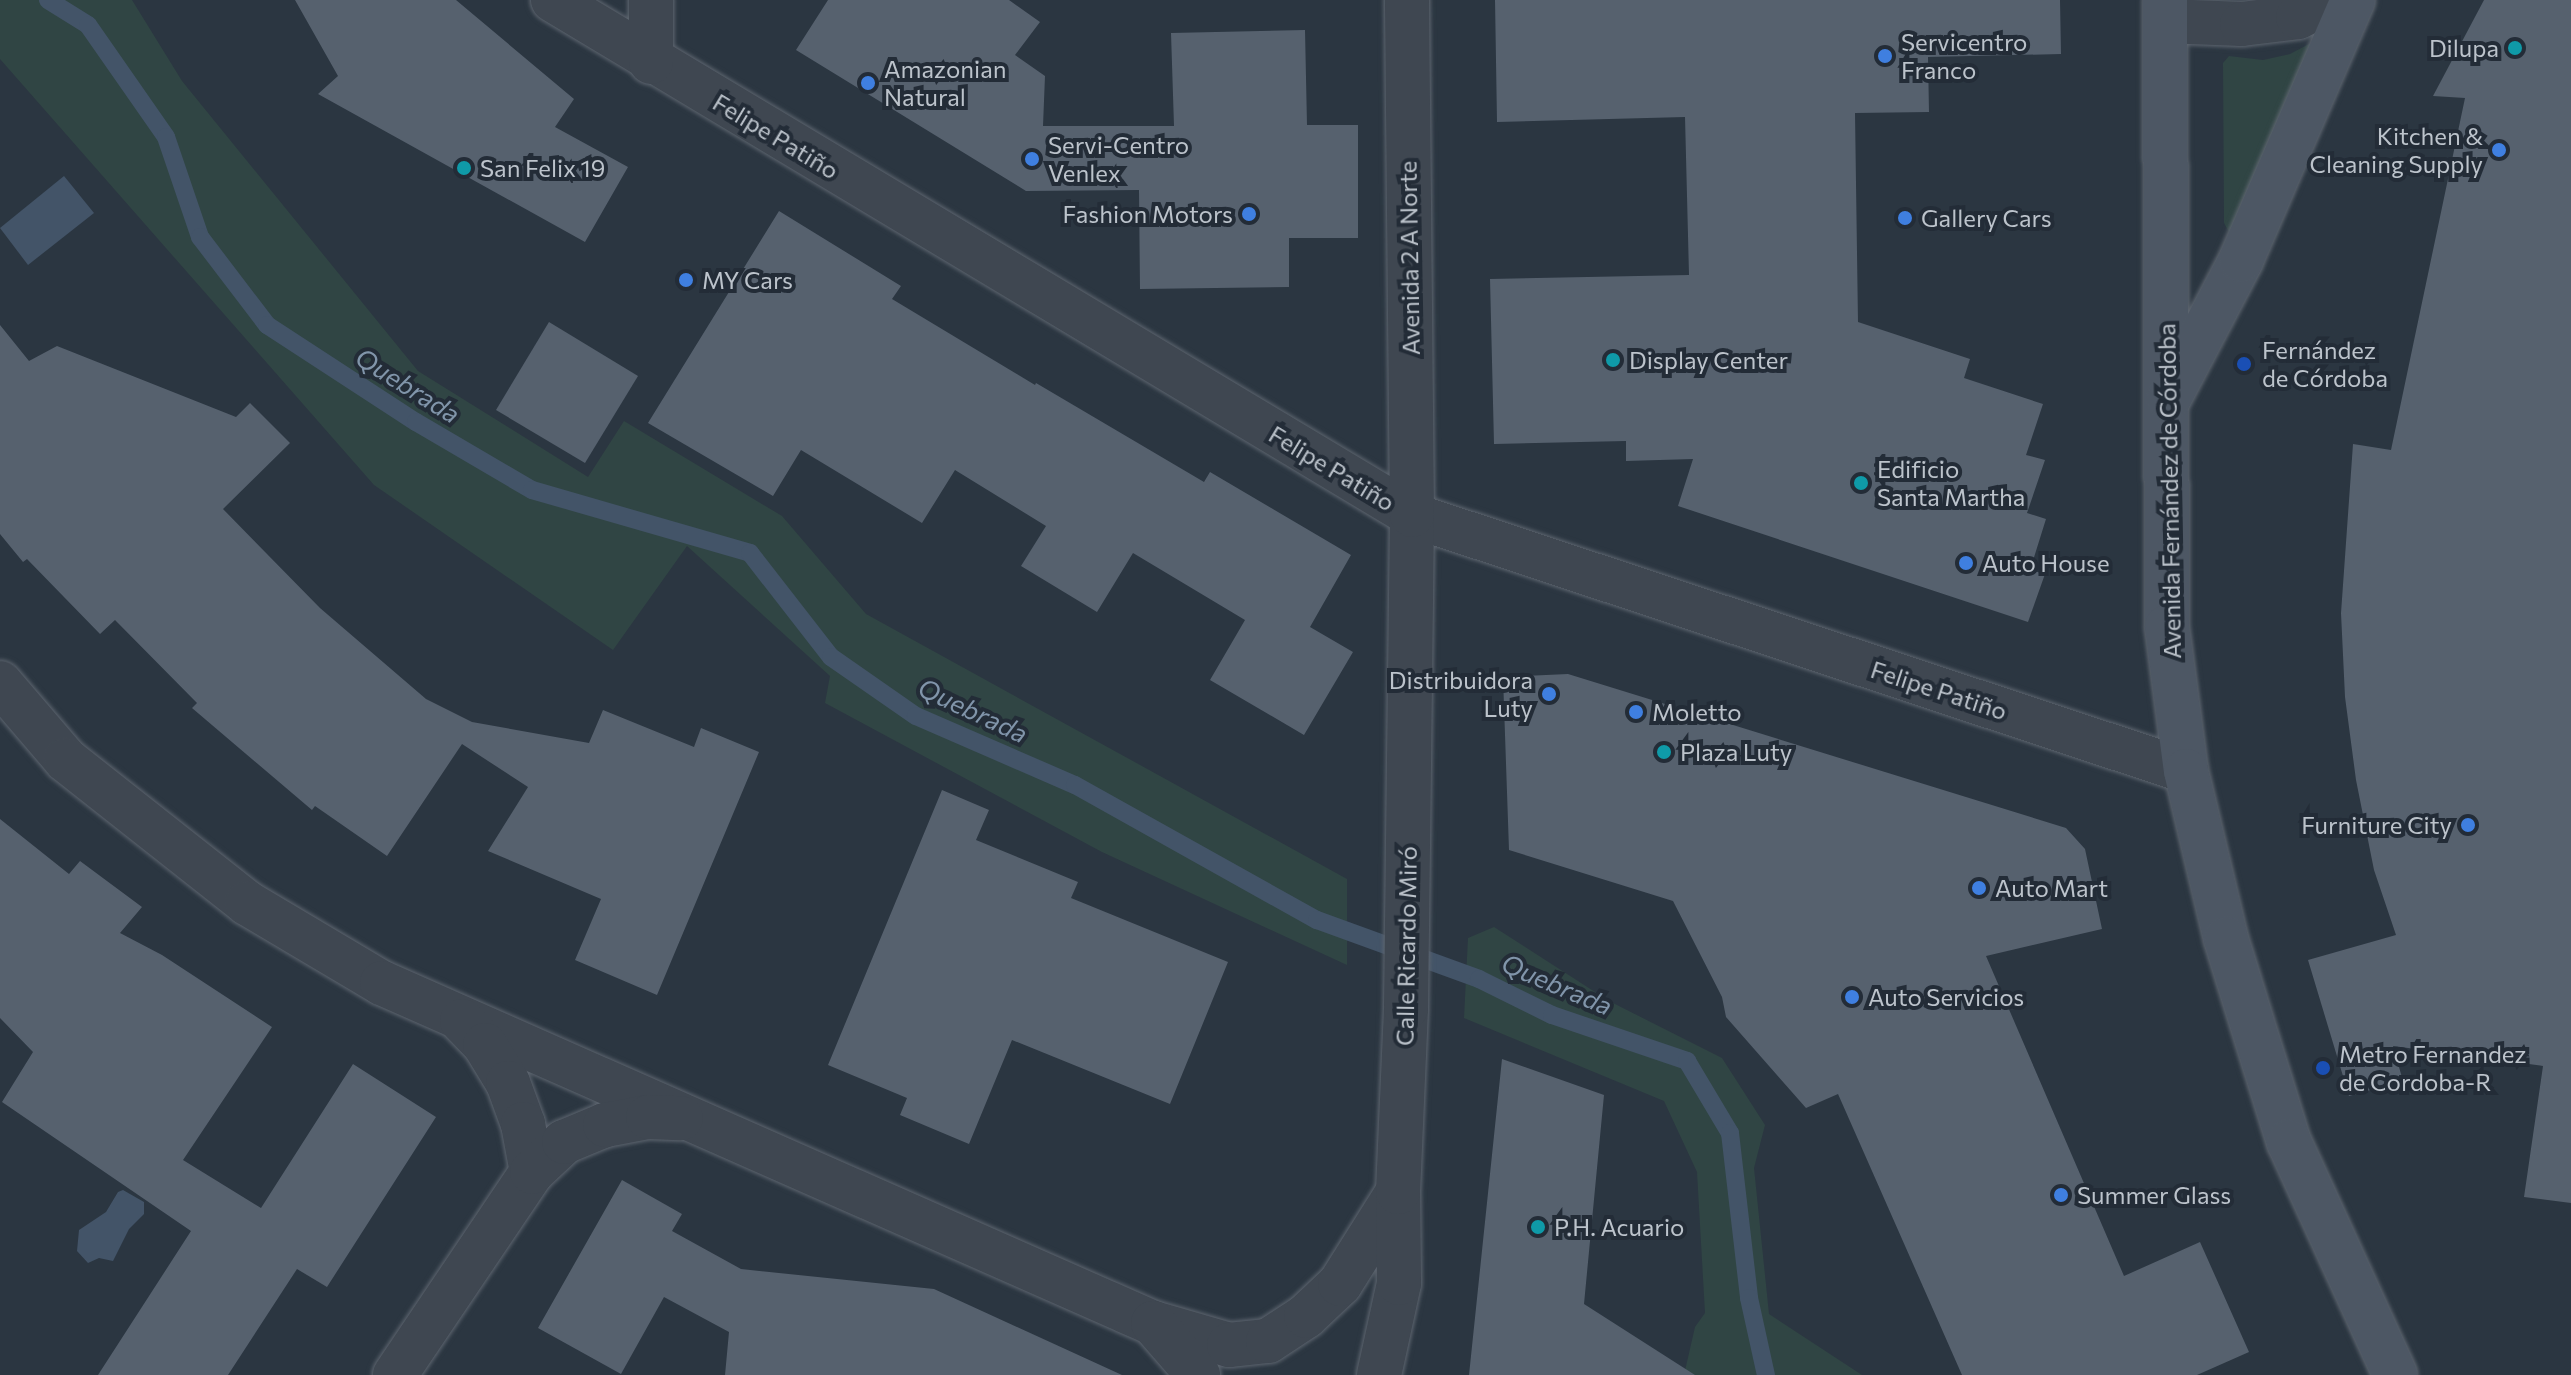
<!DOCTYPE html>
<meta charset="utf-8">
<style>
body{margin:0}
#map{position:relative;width:2571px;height:1375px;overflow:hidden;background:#2b3641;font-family:Commissioner,sans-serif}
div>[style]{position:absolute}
.green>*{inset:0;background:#304544}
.water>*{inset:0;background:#435468}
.stream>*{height:18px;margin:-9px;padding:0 9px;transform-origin:9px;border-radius:9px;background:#435468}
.building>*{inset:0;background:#56616e}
.roads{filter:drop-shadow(0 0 2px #5d656f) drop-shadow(0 0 2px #5d656f)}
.minor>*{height:44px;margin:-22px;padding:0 22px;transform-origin:22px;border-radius:22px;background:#3f4751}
.tertiary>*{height:44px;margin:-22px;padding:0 22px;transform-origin:22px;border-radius:22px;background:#3f4751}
.secondary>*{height:44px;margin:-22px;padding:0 22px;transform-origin:22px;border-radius:22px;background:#4d5764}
.dots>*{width:22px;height:22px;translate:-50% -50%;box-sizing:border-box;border:4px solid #232c37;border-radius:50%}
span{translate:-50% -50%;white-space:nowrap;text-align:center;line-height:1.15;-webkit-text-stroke:8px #232c37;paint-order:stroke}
.poi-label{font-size:24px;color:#bcc3cb}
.left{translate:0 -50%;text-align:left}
.right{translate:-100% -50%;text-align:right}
.street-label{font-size:24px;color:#bcc3cb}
.water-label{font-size:26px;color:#8195aa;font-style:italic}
</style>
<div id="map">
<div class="green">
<div style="clip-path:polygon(0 0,132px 0,182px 81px,418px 371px,588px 477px,624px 421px,782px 516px,866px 614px,1347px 879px,1347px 965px,1102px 852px,825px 703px,830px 676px,687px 546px,613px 650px,374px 485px,0 59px)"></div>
<div style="clip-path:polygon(2309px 44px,2315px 46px,2230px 234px,2224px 223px,2223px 63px,2229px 56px,2263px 60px,2290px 54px)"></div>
<div style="clip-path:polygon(1494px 927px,1609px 1001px,1722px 1058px,1765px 1125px,1754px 1168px,1769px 1314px,1862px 1375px,1684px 1375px,1695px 1327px,1705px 1313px,1697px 1172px,1664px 1101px,1464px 1018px,1468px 938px)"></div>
</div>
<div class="water">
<div style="clip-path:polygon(64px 176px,94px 213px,28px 265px,0 228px)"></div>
<div style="clip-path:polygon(123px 1190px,144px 1202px,144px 1214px,129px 1229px,113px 1261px,99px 1258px,88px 1263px,77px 1251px,79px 1230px,106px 1212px,118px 1192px)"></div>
</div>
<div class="stream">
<div style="left:48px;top:0;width:47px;rotate:32deg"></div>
<div style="left:88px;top:25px;width:136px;rotate:55.1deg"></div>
<div style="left:166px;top:137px;width:106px;rotate:71.2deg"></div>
<div style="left:200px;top:237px;width:111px;rotate:52.7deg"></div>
<div style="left:267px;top:325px;width:178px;rotate:33.1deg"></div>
<div style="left:416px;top:422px;width:134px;rotate:30.4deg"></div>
<div style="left:532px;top:490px;width:227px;rotate:16.1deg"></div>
<div style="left:750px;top:553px;width:132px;rotate:52.1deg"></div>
<div style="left:831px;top:657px;width:103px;rotate:34.8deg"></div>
<div style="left:916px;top:716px;width:173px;rotate:23.5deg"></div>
<div style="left:1075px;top:785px;width:277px;rotate:29.2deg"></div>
<div style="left:1317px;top:920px;width:172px;rotate:20deg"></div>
<div style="left:1479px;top:979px;width:81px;rotate:26.3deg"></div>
<div style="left:1552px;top:1015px;width:143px;rotate:18.8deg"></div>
<div style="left:1687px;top:1061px;width:84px;rotate:59.2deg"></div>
<div style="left:1730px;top:1133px;width:166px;rotate:83.4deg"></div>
<div style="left:1749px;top:1298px;width:79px;rotate:77.6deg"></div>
</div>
<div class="building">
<div style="clip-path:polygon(295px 0,456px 0,574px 99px,555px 127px,628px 167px,585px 242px,318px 94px,338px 76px)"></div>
<div style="clip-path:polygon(828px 0,1009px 0,1040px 22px,1015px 55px,1045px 76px,1043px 126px,1174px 126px,1171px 33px,1305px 30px,1307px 125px,1358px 125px,1358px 238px,1289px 238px,1289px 287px,1140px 289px,1139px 190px,1026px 191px,796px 50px)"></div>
<div style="clip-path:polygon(1495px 0,2060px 0,2061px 54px,1928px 57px,1929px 112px,1855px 113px,1858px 322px,1970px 359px,1964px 378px,2043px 404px,2026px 455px,2045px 460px,2027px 513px,2046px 519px,2030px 570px,2045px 574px,2028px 622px,1678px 506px,1693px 459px,1626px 461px,1626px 441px,1494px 444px,1490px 279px,1689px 275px,1685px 117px,1497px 122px)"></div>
<div style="clip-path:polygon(2484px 0,2571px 0,2571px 1203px,2524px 1197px,2543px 1066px,2393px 1046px,2403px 1081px,2349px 1096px,2308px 960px,2396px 935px,2374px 870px,2356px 780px,2345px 697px,2341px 613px,2353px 444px,2391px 450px,2465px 98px,2433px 96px)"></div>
<div style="clip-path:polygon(779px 211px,901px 286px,892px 299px,1035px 385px,1036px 383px,1204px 482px,1210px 472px,1351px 555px,1310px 627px,1353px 652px,1304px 735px,1210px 680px,1245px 620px,1133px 553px,1097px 612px,1021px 566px,1046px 526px,955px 470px,922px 523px,801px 450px,773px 496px,648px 423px)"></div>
<div style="clip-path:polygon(549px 322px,638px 376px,585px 463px,496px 410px)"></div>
<div style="clip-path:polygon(0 325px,29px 361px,57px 346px,236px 417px,250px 403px,290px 443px,223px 509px,320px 608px,426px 699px,472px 722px,589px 743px,603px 710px,694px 747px,701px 728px,759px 752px,657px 995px,575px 960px,601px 899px,488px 851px,528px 787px,462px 744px,387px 856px,315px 806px,312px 810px,192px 708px,197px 703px,115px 620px,100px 634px,27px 559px,23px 562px,0 534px)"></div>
<div style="clip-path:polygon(1568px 674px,2066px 828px,2085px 849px,2102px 929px,1986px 956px,2124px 1276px,2200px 1242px,2249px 1352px,2197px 1375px,1962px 1375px,1838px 1094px,1806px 1108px,1726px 1017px,1722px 997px,1673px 901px,1509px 850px,1503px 677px)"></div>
<div style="clip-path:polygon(942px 790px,989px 810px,976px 840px,1078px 882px,1071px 898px,1228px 962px,1170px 1104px,1012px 1040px,969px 1144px,900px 1115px,907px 1098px,828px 1065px)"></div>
<div style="clip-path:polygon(0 819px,69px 874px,80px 861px,142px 907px,120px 933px,162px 955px,272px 1027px,183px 1160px,261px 1208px,353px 1064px,436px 1117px,327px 1287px,297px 1269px,228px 1375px,98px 1375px,191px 1231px,2px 1102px,33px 1052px,0 1018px)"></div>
<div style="clip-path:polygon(1502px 1059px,1604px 1095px,1584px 1304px,1695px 1375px,1469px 1375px)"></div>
<div style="clip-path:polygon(622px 1180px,682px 1214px,672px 1231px,741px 1269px,934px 1289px,1122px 1375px,725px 1375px,729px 1332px,664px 1297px,621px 1374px,538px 1328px)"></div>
</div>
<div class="roads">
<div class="minor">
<div style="left:553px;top:0;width:1002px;rotate:30.94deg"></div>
<div style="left:1412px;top:515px;width:815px;rotate:18.3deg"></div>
<div style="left:651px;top:62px;width:62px;rotate:-90deg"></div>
<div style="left:0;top:683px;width:101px;rotate:49.4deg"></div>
<div style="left:66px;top:760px;width:231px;rotate:38.3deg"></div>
<div style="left:247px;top:903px;width:157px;rotate:30.7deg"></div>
<div style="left:382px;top:983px;width:843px;rotate:23.8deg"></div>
<div style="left:1153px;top:1323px;width:79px;rotate:16.1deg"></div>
<div style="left:1229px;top:1345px;width:39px;rotate:-6deg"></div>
<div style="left:1268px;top:1341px;width:45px;rotate:-33.3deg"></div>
<div style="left:1306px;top:1316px;width:47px;rotate:-43.3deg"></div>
<div style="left:1340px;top:1284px;width:109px;rotate:-57.8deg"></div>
<div style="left:462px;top:1021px;width:33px;rotate:46deg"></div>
<div style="left:485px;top:1045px;width:44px;rotate:58.8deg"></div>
<div style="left:508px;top:1083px;width:44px;rotate:69.9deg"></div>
<div style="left:523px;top:1124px;width:49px;rotate:79.4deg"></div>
<div style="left:1153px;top:1323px;width:69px;rotate:49.1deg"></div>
<div style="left:395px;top:1375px;width:245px;rotate:-56deg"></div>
<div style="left:532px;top:1172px;width:44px;rotate:-43.2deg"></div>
<div style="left:564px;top:1142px;width:44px;rotate:-22.5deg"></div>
<div style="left:605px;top:1125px;width:44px;rotate:-10.5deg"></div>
<div style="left:648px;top:1117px;width:33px;rotate:2deg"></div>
<div style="left:1379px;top:1375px;width:94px;rotate:-77.7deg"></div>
<div style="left:1399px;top:1283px;width:91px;rotate:-90.6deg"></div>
<div style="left:1398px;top:1192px;width:184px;rotate:-87.5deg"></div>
<div style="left:1406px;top:1008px;width:493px;rotate:-89.3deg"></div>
<div style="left:1412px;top:515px;width:515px;rotate:-90.56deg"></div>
</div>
<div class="tertiary">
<div style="left:2165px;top:21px;width:77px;rotate:2.2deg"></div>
<div style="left:2242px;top:24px;width:56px;rotate:-7.1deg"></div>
<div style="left:2298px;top:17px;width:39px;rotate:-26deg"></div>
</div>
<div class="secondary">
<div style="left:2165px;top:0;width:627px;rotate:89.82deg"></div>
<div style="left:2167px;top:627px;width:145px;rotate:82.5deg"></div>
<div style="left:2186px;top:771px;width:173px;rotate:76.6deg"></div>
<div style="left:2226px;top:939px;width:213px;rotate:72.8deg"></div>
<div style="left:2289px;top:1142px;width:256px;rotate:65.5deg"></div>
<div style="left:2169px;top:398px;width:156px;rotate:-62.4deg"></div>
<div style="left:2241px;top:260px;width:283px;rotate:-66.7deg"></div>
</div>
</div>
<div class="dots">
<div style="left:2515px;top:48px;background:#0f9aa8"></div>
<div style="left:1885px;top:56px;background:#3f7fe0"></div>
<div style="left:868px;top:83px;background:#3f7fe0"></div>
<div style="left:2499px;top:150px;background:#3f7fe0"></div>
<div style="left:1032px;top:159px;background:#3f7fe0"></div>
<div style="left:464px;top:168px;background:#0f9aa8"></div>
<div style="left:1249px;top:214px;background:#3f7fe0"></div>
<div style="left:1905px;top:218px;background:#3f7fe0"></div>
<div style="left:686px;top:280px;background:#3f7fe0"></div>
<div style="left:1613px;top:360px;background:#0f9aa8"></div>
<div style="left:2244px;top:364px;background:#1a4fb4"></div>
<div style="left:1861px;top:483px;background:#0f9aa8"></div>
<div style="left:1966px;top:563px;background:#3f7fe0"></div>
<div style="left:1549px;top:694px;background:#3f7fe0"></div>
<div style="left:1636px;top:712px;background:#3f7fe0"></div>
<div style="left:1664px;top:752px;background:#0f9aa8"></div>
<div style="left:2468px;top:825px;background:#3f7fe0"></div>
<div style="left:1979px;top:888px;background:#3f7fe0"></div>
<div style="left:1852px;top:997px;background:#3f7fe0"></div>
<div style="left:2323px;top:1068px;background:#1a4fb4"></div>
<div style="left:2061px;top:1195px;background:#3f7fe0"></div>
<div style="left:1538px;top:1227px;background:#0f9aa8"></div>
</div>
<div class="poi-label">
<span class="left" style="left:1901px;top:56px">Servicentro<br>Franco</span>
<span class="right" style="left:2499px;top:48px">Dilupa</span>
<span class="left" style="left:884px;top:83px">Amazonian<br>Natural</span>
<span class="right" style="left:2483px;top:150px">Kitchen &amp;<br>Cleaning Supply</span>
<span class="left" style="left:1048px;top:159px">Servi-Centro<br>Venlex</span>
<span class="left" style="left:480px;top:168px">San Felix 19</span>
<span class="right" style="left:1233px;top:214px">Fashion Motors</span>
<span class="left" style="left:1921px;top:218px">Gallery Cars</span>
<span class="left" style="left:702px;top:280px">MY Cars</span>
<span class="left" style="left:2262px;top:364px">Fernández<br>de Córdoba</span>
<span class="left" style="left:1629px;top:360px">Display Center</span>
<span class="left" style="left:1877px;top:483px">Edificio<br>Santa Martha</span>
<span class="left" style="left:1982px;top:563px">Auto House</span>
<span class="right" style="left:1533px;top:694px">Distribuidora<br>Luty</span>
<span class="left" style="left:1652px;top:712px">Moletto</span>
<span class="left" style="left:1680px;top:752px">Plaza Luty</span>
<span class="right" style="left:2452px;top:825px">Furniture City</span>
<span class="left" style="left:1995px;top:888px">Auto Mart</span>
<span class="left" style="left:1868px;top:997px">Auto Servicios</span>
<span class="left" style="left:2339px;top:1068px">Metro Fernandez<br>de Cordoba-R</span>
<span class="left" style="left:2077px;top:1195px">Summer Glass</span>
<span class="left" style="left:1554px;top:1227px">P.H. Acuario</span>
</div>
<div class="street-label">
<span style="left:776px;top:136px;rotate:31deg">Felipe Patiño</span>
<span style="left:1409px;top:258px;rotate:-91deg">Avenida 2 A Norte</span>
<span style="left:1332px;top:468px;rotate:31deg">Felipe Patiño</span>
<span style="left:2169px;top:491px;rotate:-91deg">Avenida Fernández de Córdoba</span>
<span style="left:1939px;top:690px;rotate:18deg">Felipe Patiño</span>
<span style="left:1406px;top:946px;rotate:-89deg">Calle Ricardo Miró</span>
</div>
<div class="water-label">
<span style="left:408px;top:385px;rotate:32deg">Quebrada</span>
<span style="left:973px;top:710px;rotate:25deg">Quebrada</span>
<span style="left:1557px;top:984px;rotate:23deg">Quebrada</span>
</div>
</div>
